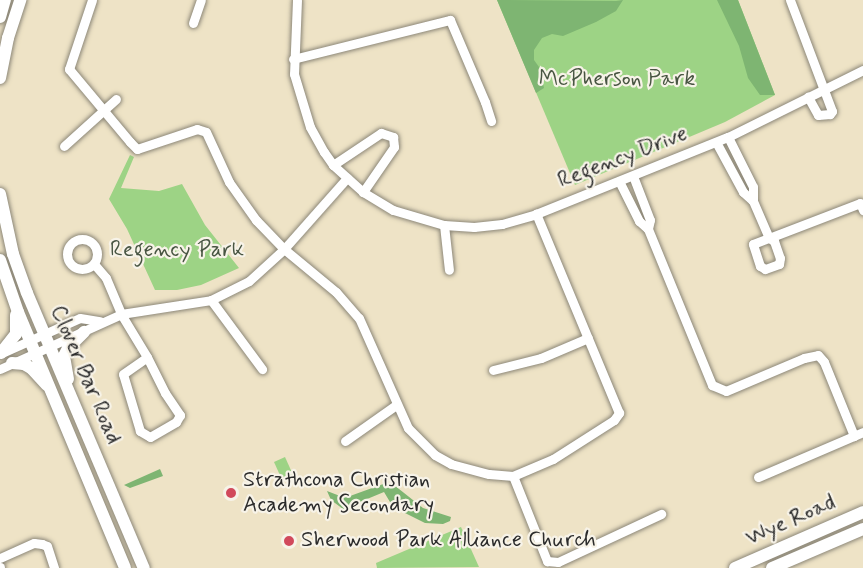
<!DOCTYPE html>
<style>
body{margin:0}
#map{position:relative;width:863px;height:568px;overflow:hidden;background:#eee3c6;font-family:Mynerve,sans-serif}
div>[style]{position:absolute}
.green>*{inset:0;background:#9dd385}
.forest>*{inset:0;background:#7eb572}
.roads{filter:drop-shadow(0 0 2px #8c8778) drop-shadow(0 0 2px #8c8778)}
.minor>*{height:9px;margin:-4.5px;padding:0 4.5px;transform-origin:4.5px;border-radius:4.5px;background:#fff}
.minor>.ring{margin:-4.5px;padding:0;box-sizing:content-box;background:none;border:9px solid #fff;border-radius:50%}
.major>*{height:12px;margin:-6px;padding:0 6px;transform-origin:6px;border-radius:6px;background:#fff}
.dots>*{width:16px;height:16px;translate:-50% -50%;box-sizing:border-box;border:3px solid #f7f3e8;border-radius:50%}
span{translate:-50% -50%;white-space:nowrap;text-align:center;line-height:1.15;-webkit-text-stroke:4.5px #f7f3e8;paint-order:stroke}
.park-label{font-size:22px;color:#485542}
.street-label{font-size:22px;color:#2b2b2b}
.poi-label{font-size:22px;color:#2b2b2b}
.left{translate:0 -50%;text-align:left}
</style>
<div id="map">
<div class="green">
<div style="clip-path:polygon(497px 0,738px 0,775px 95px,725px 122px,575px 185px)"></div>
<div style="clip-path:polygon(130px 155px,134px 157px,121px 188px,159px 191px,182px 184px,205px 225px,239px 268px,201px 285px,177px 290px,155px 290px,127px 229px,109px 199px)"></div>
<div style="clip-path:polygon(285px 457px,294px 477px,283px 482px,274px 462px)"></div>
<div style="clip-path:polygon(461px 527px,479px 567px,377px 568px,376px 563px)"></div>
</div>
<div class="forest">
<div style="clip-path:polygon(497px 0,616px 1px,623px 0,616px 11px,596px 22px,563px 36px,552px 34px,542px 38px,534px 50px,534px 60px,539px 67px,544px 88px,536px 93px)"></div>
<div style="clip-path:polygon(717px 0,738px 0,775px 95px,760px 95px,748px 78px,739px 46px)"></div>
<div style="clip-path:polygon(160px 469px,163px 476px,130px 488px,124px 485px)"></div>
<div style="clip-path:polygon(386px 483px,394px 485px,423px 508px,451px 517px,450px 521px,443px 524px,425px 523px,393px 507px,384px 492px,343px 509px,331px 500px,327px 491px,340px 496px,350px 496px)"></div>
</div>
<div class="roads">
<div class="minor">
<div style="left:92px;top:0;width:73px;rotate:108.4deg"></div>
<div style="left:69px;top:69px;width:95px;rotate:50.1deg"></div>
<div style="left:130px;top:142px;width:10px;rotate:45deg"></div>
<div style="left:137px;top:149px;width:63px;rotate:-18.4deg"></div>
<div style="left:197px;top:129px;width:9px;rotate:18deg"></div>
<div style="left:206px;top:132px;width:55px;rotate:65.3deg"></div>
<div style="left:229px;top:182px;width:47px;rotate:54.6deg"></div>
<div style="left:256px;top:220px;width:40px;rotate:46deg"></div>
<div style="left:284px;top:249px;width:67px;rotate:39.6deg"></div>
<div style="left:336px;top:292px;width:35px;rotate:49deg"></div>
<div style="left:359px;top:318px;width:120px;rotate:66deg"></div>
<div style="left:408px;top:428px;width:38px;rotate:45deg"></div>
<div style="left:435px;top:455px;width:18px;rotate:29deg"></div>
<div style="left:451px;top:464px;width:39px;rotate:15deg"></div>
<div style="left:489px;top:474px;width:24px;rotate:5deg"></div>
<div style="left:513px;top:476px;width:43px;rotate:-23deg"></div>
<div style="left:553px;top:459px;width:72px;rotate:-32.6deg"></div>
<div style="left:614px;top:420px;width:9px;rotate:-54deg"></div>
<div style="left:619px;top:413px;width:216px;rotate:-112.6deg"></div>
<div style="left:297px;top:0;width:74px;rotate:92.3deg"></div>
<div style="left:294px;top:74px;width:55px;rotate:73.2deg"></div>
<div style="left:310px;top:127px;width:29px;rotate:61deg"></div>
<div style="left:324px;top:152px;width:16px;rotate:55deg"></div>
<div style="left:333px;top:165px;width:40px;rotate:42deg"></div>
<div style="left:363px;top:192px;width:35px;rotate:31deg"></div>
<div style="left:393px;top:210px;width:53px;rotate:16.4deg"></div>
<div style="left:444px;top:225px;width:30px;rotate:4deg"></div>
<div style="left:474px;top:227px;width:28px;rotate:-6deg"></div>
<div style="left:502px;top:224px;width:35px;rotate:-16deg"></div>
<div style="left:536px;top:214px;width:207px;rotate:-21.9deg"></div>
<div style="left:728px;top:137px;width:151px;rotate:-26.4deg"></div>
<div style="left:790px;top:0;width:119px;rotate:69.3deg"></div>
<div style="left:832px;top:111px;width:4px;rotate:124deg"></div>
<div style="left:830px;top:114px;width:12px;rotate:175deg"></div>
<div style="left:818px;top:115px;width:21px;rotate:-119deg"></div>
<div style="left:193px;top:23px;width:24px;rotate:-71deg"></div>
<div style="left:293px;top:59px;width:162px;rotate:-14deg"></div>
<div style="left:450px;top:20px;width:89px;rotate:66.9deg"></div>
<div style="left:485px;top:102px;width:20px;rotate:72deg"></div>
<div style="left:728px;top:137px;width:56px;rotate:63.4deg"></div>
<div style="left:753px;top:187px;width:14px;rotate:90deg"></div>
<div style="left:753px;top:201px;width:40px;rotate:66.6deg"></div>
<div style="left:769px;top:238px;width:6px;rotate:31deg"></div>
<div style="left:774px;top:241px;width:18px;rotate:71deg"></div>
<div style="left:780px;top:258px;width:6px;rotate:99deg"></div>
<div style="left:779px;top:264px;width:15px;rotate:160deg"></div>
<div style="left:765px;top:269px;width:6px;rotate:-149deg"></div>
<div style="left:760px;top:266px;width:23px;rotate:-108deg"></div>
<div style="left:753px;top:244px;width:17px;rotate:-21deg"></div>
<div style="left:769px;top:238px;width:97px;rotate:-21deg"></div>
<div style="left:860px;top:203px;width:8px;rotate:67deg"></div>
<div style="left:716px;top:142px;width:57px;rotate:61.6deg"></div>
<div style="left:743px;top:192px;width:13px;rotate:42deg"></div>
<div style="left:64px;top:146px;width:70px;rotate:-42.1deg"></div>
<div style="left:333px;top:165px;width:58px;rotate:-33.7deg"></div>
<div style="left:381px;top:133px;width:13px;rotate:18deg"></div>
<div style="left:393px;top:137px;width:10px;rotate:84deg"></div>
<div style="left:394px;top:147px;width:55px;rotate:124.6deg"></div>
<div style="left:633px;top:176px;width:47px;rotate:68.9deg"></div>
<div style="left:650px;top:220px;width:9px;rotate:103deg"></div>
<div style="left:619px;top:181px;width:45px;rotate:63.4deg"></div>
<div style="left:639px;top:221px;width:12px;rotate:42deg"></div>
<div style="left:648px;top:229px;width:169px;rotate:67.7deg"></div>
<div style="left:712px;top:385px;width:15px;rotate:23deg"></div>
<div style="left:726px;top:391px;width:85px;rotate:-22.9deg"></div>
<div style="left:804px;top:358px;width:14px;rotate:-12deg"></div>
<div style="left:818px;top:355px;width:9px;rotate:49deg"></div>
<div style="left:824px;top:362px;width:80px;rotate:67.9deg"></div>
<div style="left:444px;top:225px;width:45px;rotate:83.7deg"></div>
<div class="ring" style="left:67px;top:239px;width:21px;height:21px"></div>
<div style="left:94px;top:264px;width:18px;rotate:49deg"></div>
<div style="left:106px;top:278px;width:39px;rotate:67deg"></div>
<div style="left:121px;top:314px;width:50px;rotate:58.8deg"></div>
<div style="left:147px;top:357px;width:40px;rotate:63.4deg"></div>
<div style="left:165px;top:393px;width:27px;rotate:56deg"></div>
<div style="left:180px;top:415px;width:8px;rotate:120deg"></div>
<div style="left:176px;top:422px;width:30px;rotate:150deg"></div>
<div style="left:150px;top:437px;width:12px;rotate:-149deg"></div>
<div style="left:140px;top:431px;width:59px;rotate:-106.6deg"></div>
<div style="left:123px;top:374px;width:29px;rotate:-35deg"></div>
<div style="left:211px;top:300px;width:86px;rotate:53.5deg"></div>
<div style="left:2px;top:353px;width:85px;rotate:-24.2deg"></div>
<div style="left:80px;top:318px;width:20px;rotate:9deg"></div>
<div style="left:0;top:369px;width:133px;rotate:-24.4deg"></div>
<div style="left:121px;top:314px;width:91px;rotate:-8.8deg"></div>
<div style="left:211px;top:300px;width:42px;rotate:-26.6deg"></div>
<div style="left:249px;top:281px;width:47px;rotate:-42.4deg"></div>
<div style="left:284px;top:249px;width:95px;rotate:-48.4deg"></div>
<div style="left:493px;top:370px;width:49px;rotate:-14deg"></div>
<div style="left:541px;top:358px;width:51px;rotate:-23.1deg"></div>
<div style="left:345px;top:441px;width:62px;rotate:-35.2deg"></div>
<div style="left:513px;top:476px;width:92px;rotate:68.2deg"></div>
<div style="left:547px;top:561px;width:11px;rotate:5deg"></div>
<div style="left:558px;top:562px;width:114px;rotate:-25deg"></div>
<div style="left:758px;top:477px;width:114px;rotate:-23.2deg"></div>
<div style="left:0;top:558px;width:37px;rotate:-24deg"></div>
<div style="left:34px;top:543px;width:8px;rotate:7deg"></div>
<div style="left:42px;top:544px;width:5px;rotate:22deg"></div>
<div style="left:47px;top:546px;width:23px;rotate:72deg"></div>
<div style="left:0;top:567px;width:1px;rotate:90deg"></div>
</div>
<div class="major">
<div style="left:0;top:17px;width:18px;rotate:-74deg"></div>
<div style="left:0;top:78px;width:41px;rotate:-78.7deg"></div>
<div style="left:8px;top:38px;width:40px;rotate:-72deg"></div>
<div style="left:0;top:194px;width:61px;rotate:77.8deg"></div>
<div style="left:13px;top:254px;width:41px;rotate:70.3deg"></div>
<div style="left:27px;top:293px;width:299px;rotate:67deg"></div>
<div style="left:0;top:260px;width:55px;rotate:70.9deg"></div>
<div style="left:18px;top:312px;width:277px;rotate:67.3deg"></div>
<div style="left:1px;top:353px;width:24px;rotate:-52deg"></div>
<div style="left:16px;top:334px;width:19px;rotate:-90deg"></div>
<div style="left:12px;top:363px;width:12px;rotate:5deg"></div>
<div style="left:24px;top:364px;width:8px;rotate:30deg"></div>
<div style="left:31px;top:368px;width:23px;rotate:47deg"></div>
<div style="left:68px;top:379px;width:23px;rotate:-100deg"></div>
<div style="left:64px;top:356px;width:9px;rotate:-63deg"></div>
<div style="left:68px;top:348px;width:23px;rotate:-45deg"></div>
<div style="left:735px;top:568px;width:140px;rotate:-23.6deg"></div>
<div style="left:772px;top:568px;width:99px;rotate:-23.2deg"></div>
</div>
</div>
<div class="dots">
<div style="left:231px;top:493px;background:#d1495b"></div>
<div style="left:289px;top:541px;background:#d1495b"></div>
</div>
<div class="park-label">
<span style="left:617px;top:80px">McPherson Park</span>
<span style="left:177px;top:251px">Regency Park</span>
</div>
<div class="street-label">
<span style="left:623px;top:158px;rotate:-21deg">Regency Drive</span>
<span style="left:85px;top:375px;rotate:67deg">Clover Bar Road</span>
<span style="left:791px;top:521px;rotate:-24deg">Wye Road</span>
</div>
<div class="poi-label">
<span class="left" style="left:243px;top:493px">Strathcona Christian<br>Academy Secondary</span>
<span class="left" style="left:301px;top:541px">Sherwood Park Alliance Church</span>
</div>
</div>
